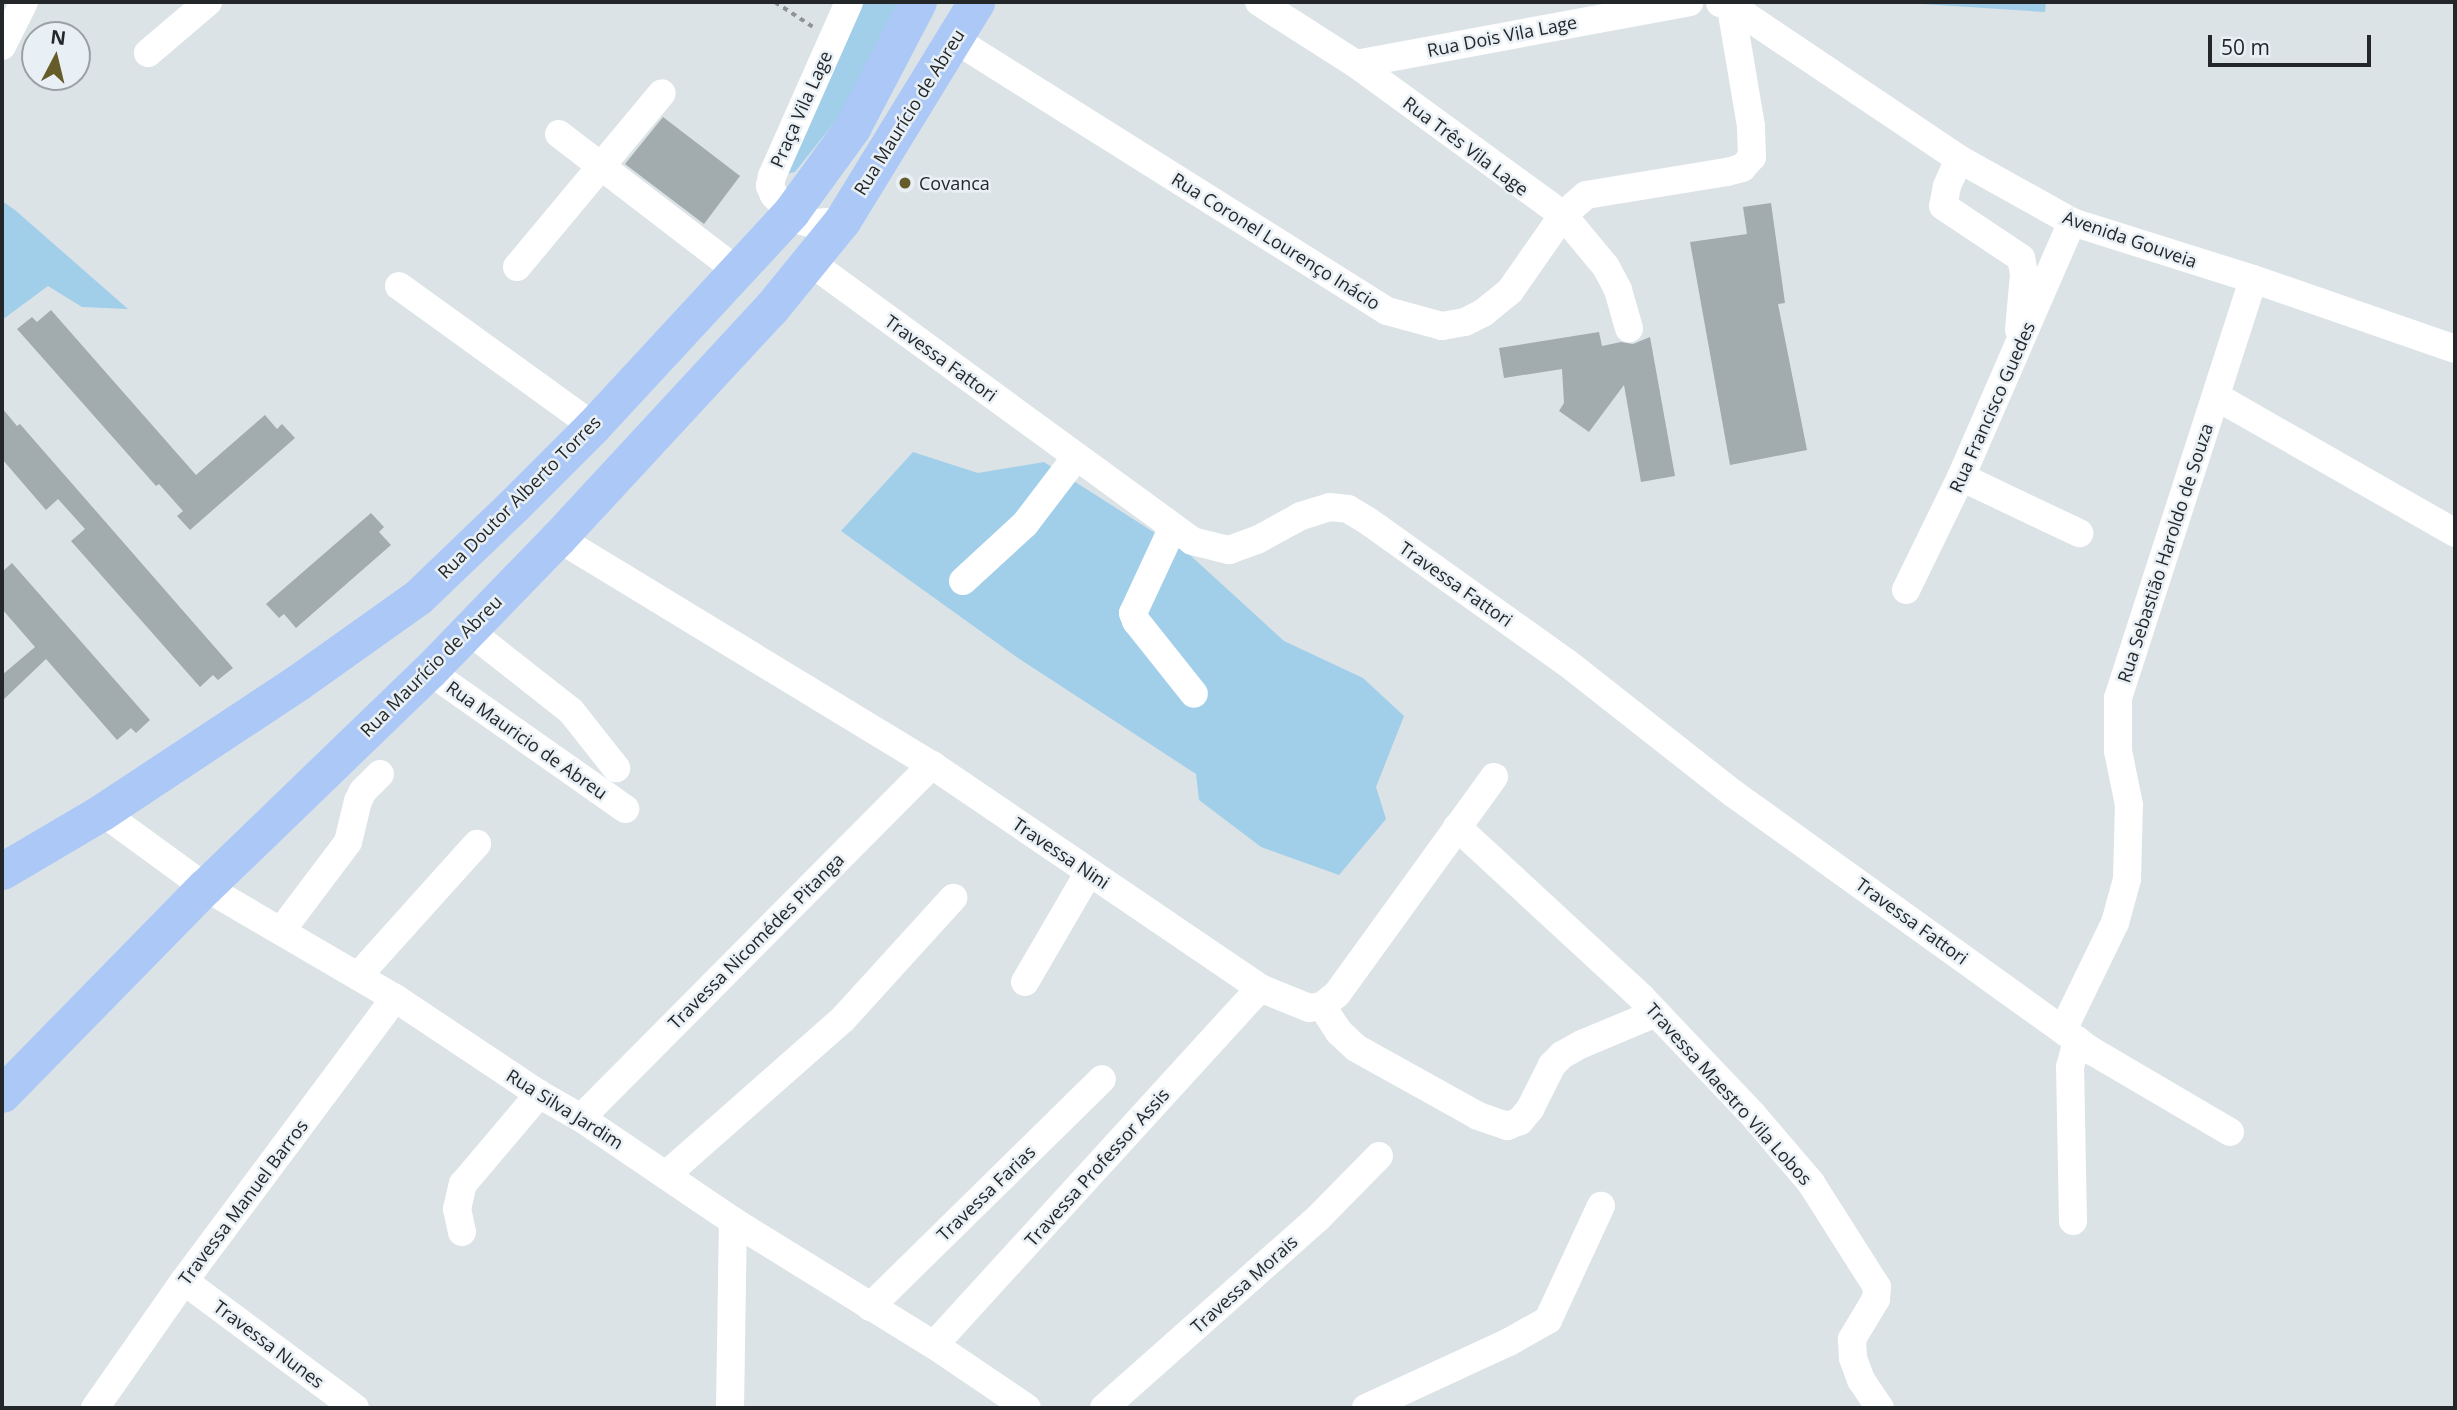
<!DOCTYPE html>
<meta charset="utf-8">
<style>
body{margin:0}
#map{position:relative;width:2457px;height:1410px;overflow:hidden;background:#dbe3e7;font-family:"Open Sans",sans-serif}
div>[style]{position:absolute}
.green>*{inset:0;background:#a1cfea}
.building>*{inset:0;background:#a2abad}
.path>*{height:3.5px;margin-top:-1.75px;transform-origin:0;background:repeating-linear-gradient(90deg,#8d9396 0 5px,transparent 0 10px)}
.minor>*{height:28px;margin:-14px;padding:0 14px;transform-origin:14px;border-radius:14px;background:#fff}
.major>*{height:37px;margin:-18.5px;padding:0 18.5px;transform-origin:18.5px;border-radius:18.5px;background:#acc8f7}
.dots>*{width:19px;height:19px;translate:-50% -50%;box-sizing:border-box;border:4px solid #e8f0f5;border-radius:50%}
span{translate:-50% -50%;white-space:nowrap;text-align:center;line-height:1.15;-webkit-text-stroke:5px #e8f0f5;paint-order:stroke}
.street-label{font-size:18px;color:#242729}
.poi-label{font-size:18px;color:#242729}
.left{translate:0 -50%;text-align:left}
.frame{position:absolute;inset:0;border:4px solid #242729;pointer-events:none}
.north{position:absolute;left:21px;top:21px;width:70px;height:70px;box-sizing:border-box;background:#e8f0f5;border:2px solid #9aa0a3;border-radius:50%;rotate:7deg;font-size:19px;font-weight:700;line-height:28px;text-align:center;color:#242729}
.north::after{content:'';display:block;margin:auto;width:24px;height:32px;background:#655c29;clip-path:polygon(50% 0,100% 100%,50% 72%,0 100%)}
.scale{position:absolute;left:2208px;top:35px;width:163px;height:32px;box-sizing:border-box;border:4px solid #242729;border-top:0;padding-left:9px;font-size:21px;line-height:24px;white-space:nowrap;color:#242729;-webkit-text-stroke:5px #e8f0f5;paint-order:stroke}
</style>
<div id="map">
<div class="green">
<div style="clip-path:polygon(861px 2px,901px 2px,841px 114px,795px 172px,786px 174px)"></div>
<div style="clip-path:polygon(1891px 2px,2046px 2px,2045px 12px)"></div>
<div style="clip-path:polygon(2px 201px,15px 210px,128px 309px,82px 307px,48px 286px,2px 320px)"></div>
<div style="clip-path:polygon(913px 452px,978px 473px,1044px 462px,1191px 556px,1284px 641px,1363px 678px,1404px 716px,1376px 787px,1386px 819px,1339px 875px,1261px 847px,1199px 800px,1196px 774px,1018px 658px,841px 531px)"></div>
</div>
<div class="building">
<div style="clip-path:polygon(663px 117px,740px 176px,704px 224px,625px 164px)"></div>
<div style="clip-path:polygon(1771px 203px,1785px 303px,1778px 304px,1807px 450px,1730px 465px,1690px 242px,1747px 234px,1743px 207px)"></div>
<div style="clip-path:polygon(51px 310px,196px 475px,265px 415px,277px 429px,282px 424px,295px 438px,190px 530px,177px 516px,183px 511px,159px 484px,156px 486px,17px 329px,32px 317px,37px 322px)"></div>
<div style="clip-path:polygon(1599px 332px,1602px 346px,1621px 342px,1633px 344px,1650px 337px,1675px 476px,1641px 482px,1624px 385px,1589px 432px,1559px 411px,1564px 403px,1562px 369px,1504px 378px,1499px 348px)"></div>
<div style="clip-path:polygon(2px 408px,17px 426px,20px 424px,233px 668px,218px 680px,213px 675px,200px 687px,71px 541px,85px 529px,58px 499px,46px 510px,2px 459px)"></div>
<div style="clip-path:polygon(371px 513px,384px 527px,379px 532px,391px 545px,296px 628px,284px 614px,279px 618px,266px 604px)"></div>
<div style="clip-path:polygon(12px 563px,150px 720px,136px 733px,131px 728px,117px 740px,46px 659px,2px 701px,2px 675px,35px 647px,2px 609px,2px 572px)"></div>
</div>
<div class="path">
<div style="left:775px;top:2px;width:45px;rotate:33.3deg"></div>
</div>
<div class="minor">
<div style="left:1259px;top:2px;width:115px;rotate:32.6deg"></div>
<div style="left:1356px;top:64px;width:256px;rotate:36.1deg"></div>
<div style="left:1563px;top:215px;width:67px;rotate:50.4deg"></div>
<div style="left:1606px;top:267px;width:26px;rotate:62deg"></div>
<div style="left:1618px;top:290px;width:40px;rotate:74deg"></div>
<div style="left:1720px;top:3px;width:10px;rotate:11deg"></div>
<div style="left:1730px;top:5px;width:276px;rotate:33.9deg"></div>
<div style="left:1959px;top:159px;width:129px;rotate:29.1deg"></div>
<div style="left:2072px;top:222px;width:190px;rotate:17.5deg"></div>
<div style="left:2253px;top:279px;width:214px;rotate:19.1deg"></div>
<div style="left:954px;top:39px;width:511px;rotate:32.14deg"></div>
<div style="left:1387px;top:311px;width:57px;rotate:15.3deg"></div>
<div style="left:1442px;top:326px;width:23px;rotate:-10deg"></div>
<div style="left:1465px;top:322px;width:20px;rotate:-27deg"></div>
<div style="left:1483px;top:313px;width:35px;rotate:-39deg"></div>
<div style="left:1510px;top:291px;width:93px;rotate:-55.1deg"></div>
<div style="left:1563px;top:215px;width:30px;rotate:-41deg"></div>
<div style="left:1586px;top:195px;width:143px;rotate:-9.3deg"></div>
<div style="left:1727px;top:172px;width:16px;rotate:-15deg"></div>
<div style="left:1742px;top:168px;width:15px;rotate:-48deg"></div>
<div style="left:1752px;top:157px;width:31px;rotate:-92deg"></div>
<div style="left:1751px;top:126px;width:126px;rotate:-99.6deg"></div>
<div style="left:2px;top:46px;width:49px;rotate:-63.4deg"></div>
<div style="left:148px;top:53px;width:79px;rotate:-40.4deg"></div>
<div style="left:1356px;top:64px;width:339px;rotate:-10.5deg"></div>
<div style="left:559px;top:134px;width:223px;rotate:37.5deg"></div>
<div style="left:1959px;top:159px;width:30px;rotate:114deg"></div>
<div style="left:1947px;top:186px;width:20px;rotate:101deg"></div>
<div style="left:1943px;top:206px;width:94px;rotate:33.7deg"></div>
<div style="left:2021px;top:258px;width:16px;rotate:79deg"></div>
<div style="left:2024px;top:274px;width:56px;rotate:95.1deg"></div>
<div style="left:842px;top:221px;width:32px;rotate:176deg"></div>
<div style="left:810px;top:223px;width:12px;rotate:-166deg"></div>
<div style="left:798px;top:220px;width:35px;rotate:-134deg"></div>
<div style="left:774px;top:195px;width:10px;rotate:-114deg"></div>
<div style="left:770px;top:186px;width:10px;rotate:-79deg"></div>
<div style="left:772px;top:176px;width:190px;rotate:-66.1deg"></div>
<div style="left:810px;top:262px;width:473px;rotate:36.1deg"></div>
<div style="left:1192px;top:541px;width:38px;rotate:14deg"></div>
<div style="left:1229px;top:550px;width:30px;rotate:-20deg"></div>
<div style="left:1257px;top:540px;width:50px;rotate:-28.6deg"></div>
<div style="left:1301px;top:516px;width:30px;rotate:-17deg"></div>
<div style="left:1330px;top:507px;width:18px;rotate:6deg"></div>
<div style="left:1348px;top:509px;width:23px;rotate:31deg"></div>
<div style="left:1368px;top:521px;width:243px;rotate:35.5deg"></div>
<div style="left:1566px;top:662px;width:214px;rotate:38.2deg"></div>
<div style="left:1734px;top:794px;width:441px;rotate:35.7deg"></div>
<div style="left:2092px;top:1051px;width:160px;rotate:30.4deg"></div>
<div style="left:517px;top:267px;width:226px;rotate:-50.2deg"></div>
<div style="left:399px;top:286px;width:239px;rotate:35.8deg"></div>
<div style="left:2217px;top:397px;width:274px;rotate:29.7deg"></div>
<div style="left:1961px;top:477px;width:131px;rotate:25.4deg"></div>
<div style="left:1173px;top:527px;width:95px;rotate:114.9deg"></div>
<div style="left:1133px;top:613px;width:9px;rotate:69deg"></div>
<div style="left:1136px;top:621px;width:93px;rotate:51.5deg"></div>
<div style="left:558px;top:538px;width:437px;rotate:31.3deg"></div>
<div style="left:932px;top:765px;width:397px;rotate:34.2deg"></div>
<div style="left:1260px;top:988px;width:53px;rotate:22.2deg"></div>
<div style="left:1309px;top:1008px;width:13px;rotate:-9deg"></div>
<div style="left:1322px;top:1006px;width:19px;rotate:-39deg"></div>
<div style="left:1337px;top:994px;width:268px;rotate:-54.1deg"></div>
<div style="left:963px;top:581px;width:84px;rotate:-42.6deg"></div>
<div style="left:1025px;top:524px;width:84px;rotate:-52.7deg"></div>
<div style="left:1906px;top:590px;width:126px;rotate:-64deg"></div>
<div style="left:1961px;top:477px;width:278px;rotate:-66.5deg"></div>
<div style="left:468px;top:630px;width:131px;rotate:38.2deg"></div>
<div style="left:571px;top:711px;width:73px;rotate:51.7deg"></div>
<div style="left:429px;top:671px;width:240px;rotate:35.1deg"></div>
<div style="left:102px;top:812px;width:127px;rotate:36.1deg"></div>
<div style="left:205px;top:887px;width:220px;rotate:30.3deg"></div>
<div style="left:395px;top:998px;width:173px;rotate:33.7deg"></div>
<div style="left:539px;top:1094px;width:48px;rotate:29.7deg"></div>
<div style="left:581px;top:1118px;width:184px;rotate:34.1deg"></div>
<div style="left:733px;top:1221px;width:236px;rotate:31.7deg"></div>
<div style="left:934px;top:1345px;width:112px;rotate:34.1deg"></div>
<div style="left:1457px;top:827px;width:251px;rotate:42.7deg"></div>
<div style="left:1641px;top:997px;width:163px;rotate:46.5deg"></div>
<div style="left:1753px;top:1115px;width:89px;rotate:49.5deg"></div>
<div style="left:1811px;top:1183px;width:123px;rotate:57.6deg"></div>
<div style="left:1877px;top:1287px;width:12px;rotate:95deg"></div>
<div style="left:1876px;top:1299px;width:47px;rotate:121deg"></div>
<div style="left:1852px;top:1339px;width:19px;rotate:87deg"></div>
<div style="left:1853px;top:1358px;width:23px;rotate:70deg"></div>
<div style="left:1861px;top:1380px;width:34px;rotate:56deg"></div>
<div style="left:281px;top:931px;width:111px;rotate:-53deg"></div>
<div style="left:348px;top:842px;width:42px;rotate:-76.3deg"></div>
<div style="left:358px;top:801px;width:11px;rotate:-63deg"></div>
<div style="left:363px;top:791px;width:24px;rotate:-45deg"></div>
<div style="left:358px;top:976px;width:178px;rotate:-48deg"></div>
<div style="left:1025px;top:982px;width:127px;rotate:-59.8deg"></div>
<div style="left:1322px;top:1006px;width:31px;rotate:57deg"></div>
<div style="left:1339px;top:1032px;width:23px;rotate:43deg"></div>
<div style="left:1356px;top:1048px;width:140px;rotate:29.1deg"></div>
<div style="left:1478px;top:1116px;width:31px;rotate:19deg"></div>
<div style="left:1507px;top:1126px;width:14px;rotate:-21deg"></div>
<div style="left:1520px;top:1121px;width:16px;rotate:-50deg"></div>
<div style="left:1530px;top:1109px;width:49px;rotate:-63.4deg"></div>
<div style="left:1552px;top:1065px;width:14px;rotate:-45deg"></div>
<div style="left:1562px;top:1055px;width:23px;rotate:-29deg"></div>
<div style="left:1582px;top:1044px;width:80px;rotate:-22.7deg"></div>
<div style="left:2063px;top:1030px;width:119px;rotate:-64.1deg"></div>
<div style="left:2115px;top:923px;width:46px;rotate:-74.7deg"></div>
<div style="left:2127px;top:879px;width:74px;rotate:-88.5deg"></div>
<div style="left:2129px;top:805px;width:55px;rotate:-101.5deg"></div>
<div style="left:2118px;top:751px;width:53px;rotate:-90deg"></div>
<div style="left:2118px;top:698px;width:440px;rotate:-72.1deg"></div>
<div style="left:581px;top:1118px;width:498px;rotate:-45.2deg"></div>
<div style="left:666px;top:1175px;width:236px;rotate:-41.4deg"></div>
<div style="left:843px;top:1019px;width:164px;rotate:-47.7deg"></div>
<div style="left:2073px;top:1221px;width:154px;rotate:-91.1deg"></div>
<div style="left:2070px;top:1067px;width:28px;rotate:-75deg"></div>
<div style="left:462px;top:1232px;width:24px;rotate:-102deg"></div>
<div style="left:457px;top:1209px;width:26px;rotate:-77deg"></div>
<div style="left:463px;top:1184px;width:118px;rotate:-49.8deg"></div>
<div style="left:184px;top:1281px;width:213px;rotate:36.6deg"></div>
<div style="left:870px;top:1307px;width:325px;rotate:-44.5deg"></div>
<div style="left:934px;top:1345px;width:483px;rotate:-47.6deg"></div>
<div style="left:95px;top:1408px;width:155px;rotate:-55deg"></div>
<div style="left:184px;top:1281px;width:353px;rotate:-53.3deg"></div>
<div style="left:730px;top:1408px;width:187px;rotate:-89.1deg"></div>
<div style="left:1104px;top:1408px;width:286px;rotate:-41.6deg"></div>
<div style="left:1318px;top:1218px;width:87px;rotate:-45.5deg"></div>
<div style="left:1366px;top:1408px;width:157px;rotate:-24.8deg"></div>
<div style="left:1509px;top:1342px;width:45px;rotate:-29.4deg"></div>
<div style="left:1548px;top:1320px;width:126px;rotate:-65.1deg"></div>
</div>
<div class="major">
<div style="left:2px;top:871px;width:116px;rotate:-30.5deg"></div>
<div style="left:102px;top:812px;width:234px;rotate:-33.5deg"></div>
<div style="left:297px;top:683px;width:148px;rotate:-35.4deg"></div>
<div style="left:418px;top:597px;width:132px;rotate:-43.8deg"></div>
<div style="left:513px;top:506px;width:113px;rotate:-45deg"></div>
<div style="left:593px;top:426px;width:292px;rotate:-47.2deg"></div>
<div style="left:791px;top:212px;width:104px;rotate:-54deg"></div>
<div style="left:852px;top:128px;width:142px;rotate:-62.4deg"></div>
<div style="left:2px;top:1094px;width:290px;rotate:-45.6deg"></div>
<div style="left:205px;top:887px;width:311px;rotate:-44deg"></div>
<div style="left:429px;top:671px;width:185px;rotate:-45.9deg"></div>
<div style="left:558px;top:538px;width:315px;rotate:-47.2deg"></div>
<div style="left:772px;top:307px;width:111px;rotate:-50.9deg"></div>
<div style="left:842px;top:221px;width:257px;rotate:-58.5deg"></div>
</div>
<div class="dots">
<div style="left:905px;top:183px;background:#655c29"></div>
</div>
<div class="street-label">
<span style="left:1502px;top:36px;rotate:-11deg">Rua Dois Vila Lage</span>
<span style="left:801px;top:109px;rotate:-66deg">Praça Vila Lage</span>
<span style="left:909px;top:112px;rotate:-58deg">Rua Maurício de Abreu</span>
<span style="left:1466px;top:146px;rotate:37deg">Rua Três Vila Lage</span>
<span style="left:2130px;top:239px;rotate:19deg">Avenida Gouveia</span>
<span style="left:1276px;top:241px;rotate:32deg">Rua Coronel Lourenço Inácio</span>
<span style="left:941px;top:358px;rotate:36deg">Travessa Fattori</span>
<span style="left:1992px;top:407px;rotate:-66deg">Rua Francisco Guedes</span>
<span style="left:519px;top:497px;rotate:-45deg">Rua Doutor Alberto Torres</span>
<span style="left:2165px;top:553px;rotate:-72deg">Rua Sebastião Haroldo de Souza</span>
<span style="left:1456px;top:584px;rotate:35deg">Travessa Fattori</span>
<span style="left:431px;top:666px;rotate:-45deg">Rua Maurício de Abreu</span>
<span style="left:527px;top:740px;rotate:35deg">Rua Mauricio de Abreu</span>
<span style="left:1061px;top:853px;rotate:34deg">Travessa Nini</span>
<span style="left:1912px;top:921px;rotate:36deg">Travessa Fattori</span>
<span style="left:756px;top:941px;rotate:-45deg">Travessa Nicomédes Pitanga</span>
<span style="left:1729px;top:1094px;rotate:48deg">Travessa Maestro Vila Lobos</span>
<span style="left:565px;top:1109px;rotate:32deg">Rua Silva Jardim</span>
<span style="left:1097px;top:1167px;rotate:-48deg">Travessa Professor Assis</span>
<span style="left:986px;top:1193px;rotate:-44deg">Travessa Farias</span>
<span style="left:243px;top:1202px;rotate:-53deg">Travessa Manuel Barros</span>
<span style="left:1244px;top:1284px;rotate:-42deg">Travessa Morais</span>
<span style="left:269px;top:1344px;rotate:37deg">Travessa Nunes</span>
</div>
<div class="poi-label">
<span class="left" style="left:919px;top:183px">Covanca</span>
</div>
<div class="frame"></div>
<div class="north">N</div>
<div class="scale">50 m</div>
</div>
